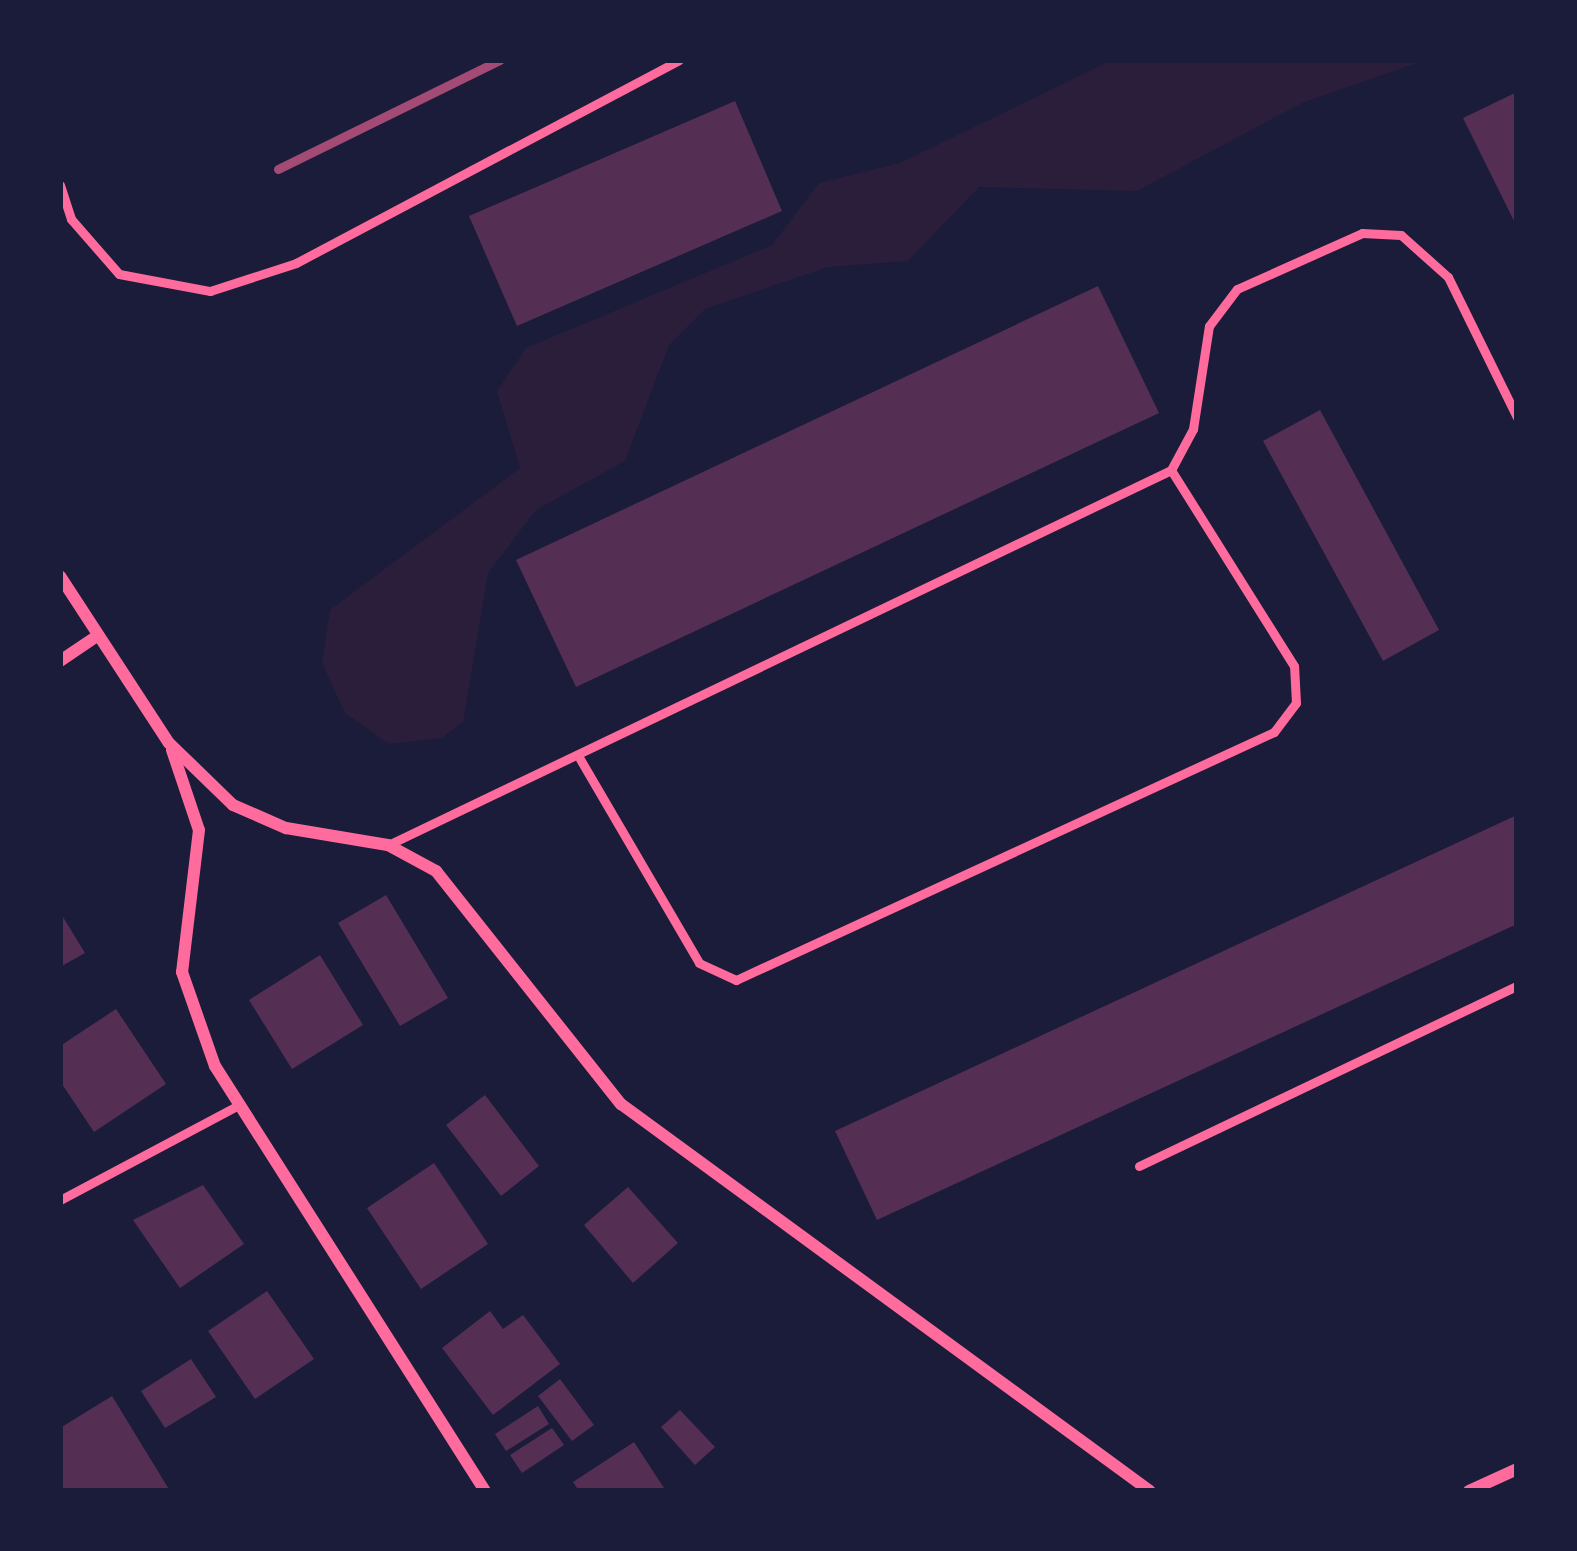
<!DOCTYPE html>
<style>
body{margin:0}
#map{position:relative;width:1577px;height:1551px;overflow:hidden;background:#1b1b3a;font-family:Mulish,sans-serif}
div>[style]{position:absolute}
.green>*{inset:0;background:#2a1e3b}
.building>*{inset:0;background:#542f53}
.service>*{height:9px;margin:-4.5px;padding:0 4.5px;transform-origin:4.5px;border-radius:4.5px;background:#ff6b9d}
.minor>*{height:12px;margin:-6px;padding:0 6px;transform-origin:6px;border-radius:6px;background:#ff6b9d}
.rail>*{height:9px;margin:-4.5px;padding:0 4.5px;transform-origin:4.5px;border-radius:4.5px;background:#a44b75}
span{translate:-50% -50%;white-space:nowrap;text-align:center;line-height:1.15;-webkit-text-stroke:12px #1b1b3a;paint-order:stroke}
.frame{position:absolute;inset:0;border:63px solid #1b1b3a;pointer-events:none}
</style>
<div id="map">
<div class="green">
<div style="clip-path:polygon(1112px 60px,1425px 60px,1302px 103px,1137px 191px,979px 187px,908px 261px,828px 267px,705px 309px,669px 345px,625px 461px,536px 510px,488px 573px,463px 722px,442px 738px,389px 744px,345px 713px,322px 663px,330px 610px,520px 468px,497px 391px,526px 348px,772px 245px,819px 183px,900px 163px)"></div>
</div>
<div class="building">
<div style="clip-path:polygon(1517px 92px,1517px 227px,1463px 118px)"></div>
<div style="clip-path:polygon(735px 101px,782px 211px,517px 326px,469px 216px)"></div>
<div style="clip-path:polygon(1098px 286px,1159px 413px,576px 687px,516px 560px)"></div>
<div style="clip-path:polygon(1320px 410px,1439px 630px,1383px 661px,1263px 441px)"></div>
<div style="clip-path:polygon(1517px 815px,1517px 924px,877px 1220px,835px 1131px)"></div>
<div style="clip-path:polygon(386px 895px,448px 998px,400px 1026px,338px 923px)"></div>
<div style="clip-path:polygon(60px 912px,85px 953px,60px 967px)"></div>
<div style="clip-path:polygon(320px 955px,363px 1025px,292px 1069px,249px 1000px)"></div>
<div style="clip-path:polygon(116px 1009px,166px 1084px,94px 1132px,60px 1081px,60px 1046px)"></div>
<div style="clip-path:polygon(485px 1095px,539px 1166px,501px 1196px,446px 1125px)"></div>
<div style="clip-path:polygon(434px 1163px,488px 1244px,421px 1289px,367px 1208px)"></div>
<div style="clip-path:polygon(203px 1185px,244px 1244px,180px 1288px,133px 1220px)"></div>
<div style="clip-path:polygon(628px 1187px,678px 1243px,633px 1283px,584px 1225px)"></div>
<div style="clip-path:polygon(267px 1291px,314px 1359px,255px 1399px,208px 1331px)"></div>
<div style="clip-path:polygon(490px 1311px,503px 1329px,523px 1315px,560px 1364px,493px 1415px,442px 1348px)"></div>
<div style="clip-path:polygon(191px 1359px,216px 1397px,165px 1428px,141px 1391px)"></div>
<div style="clip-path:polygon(560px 1379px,594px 1425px,572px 1441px,538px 1396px)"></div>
<div style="clip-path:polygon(112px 1396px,170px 1491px,60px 1491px,60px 1428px)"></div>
<div style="clip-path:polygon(538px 1406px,549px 1424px,506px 1451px,495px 1434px)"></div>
<div style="clip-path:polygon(680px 1410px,715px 1447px,695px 1465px,661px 1427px)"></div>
<div style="clip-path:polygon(552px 1428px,564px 1445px,522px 1473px,510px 1455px)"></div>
<div style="clip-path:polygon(634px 1442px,666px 1491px,579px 1491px,573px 1482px)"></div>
</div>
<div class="service">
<div style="left:60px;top:185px;width:36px;rotate:72deg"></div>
<div style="left:71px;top:219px;width:73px;rotate:48.9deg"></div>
<div style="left:119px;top:274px;width:93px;rotate:10.6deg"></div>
<div style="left:210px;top:291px;width:90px;rotate:-18deg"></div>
<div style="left:296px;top:263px;width:433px;rotate:-27.9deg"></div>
<div style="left:580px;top:759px;width:236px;rotate:59.7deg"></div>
<div style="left:699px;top:963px;width:41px;rotate:24.7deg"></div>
<div style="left:736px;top:980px;width:592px;rotate:-24.75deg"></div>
<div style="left:1274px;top:732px;width:36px;rotate:-53deg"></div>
<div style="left:1296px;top:703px;width:37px;rotate:-93deg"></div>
<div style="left:1294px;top:666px;width:231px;rotate:-122.1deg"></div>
<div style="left:388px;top:845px;width:868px;rotate:-25.59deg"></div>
<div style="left:1171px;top:470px;width:47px;rotate:-61.8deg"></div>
<div style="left:1193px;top:429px;width:104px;rotate:-81.2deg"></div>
<div style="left:1209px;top:326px;width:46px;rotate:-52.9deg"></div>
<div style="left:1237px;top:289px;width:137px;rotate:-24.1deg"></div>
<div style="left:1362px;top:233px;width:39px;rotate:3deg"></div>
<div style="left:1401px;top:235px;width:63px;rotate:41.8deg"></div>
<div style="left:1448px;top:277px;width:156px;rotate:63.8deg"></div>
<div style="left:1139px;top:1166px;width:419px;rotate:-25.5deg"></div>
<div style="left:60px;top:1200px;width:200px;rotate:-28deg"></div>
</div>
<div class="minor">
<div style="left:60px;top:576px;width:199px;rotate:56.9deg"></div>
<div style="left:169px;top:743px;width:89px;rotate:44.1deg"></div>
<div style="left:233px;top:805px;width:58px;rotate:23.5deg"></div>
<div style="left:286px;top:828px;width:103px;rotate:9.5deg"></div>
<div style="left:388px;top:845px;width:55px;rotate:28.4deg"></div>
<div style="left:436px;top:871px;width:298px;rotate:51.6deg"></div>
<div style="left:621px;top:1104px;width:655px;rotate:36.19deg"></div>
<div style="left:60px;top:661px;width:40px;rotate:-34deg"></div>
<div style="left:172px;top:750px;width:84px;rotate:71.4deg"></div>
<div style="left:199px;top:830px;width:143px;rotate:96.8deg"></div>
<div style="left:182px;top:972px;width:100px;rotate:70.7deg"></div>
<div style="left:215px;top:1066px;width:504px;rotate:57.57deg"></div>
<div style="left:1469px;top:1491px;width:53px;rotate:-24.6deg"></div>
</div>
<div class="rail">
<div style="left:278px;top:169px;width:247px;rotate:-26.2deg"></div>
</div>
<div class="frame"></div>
</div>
